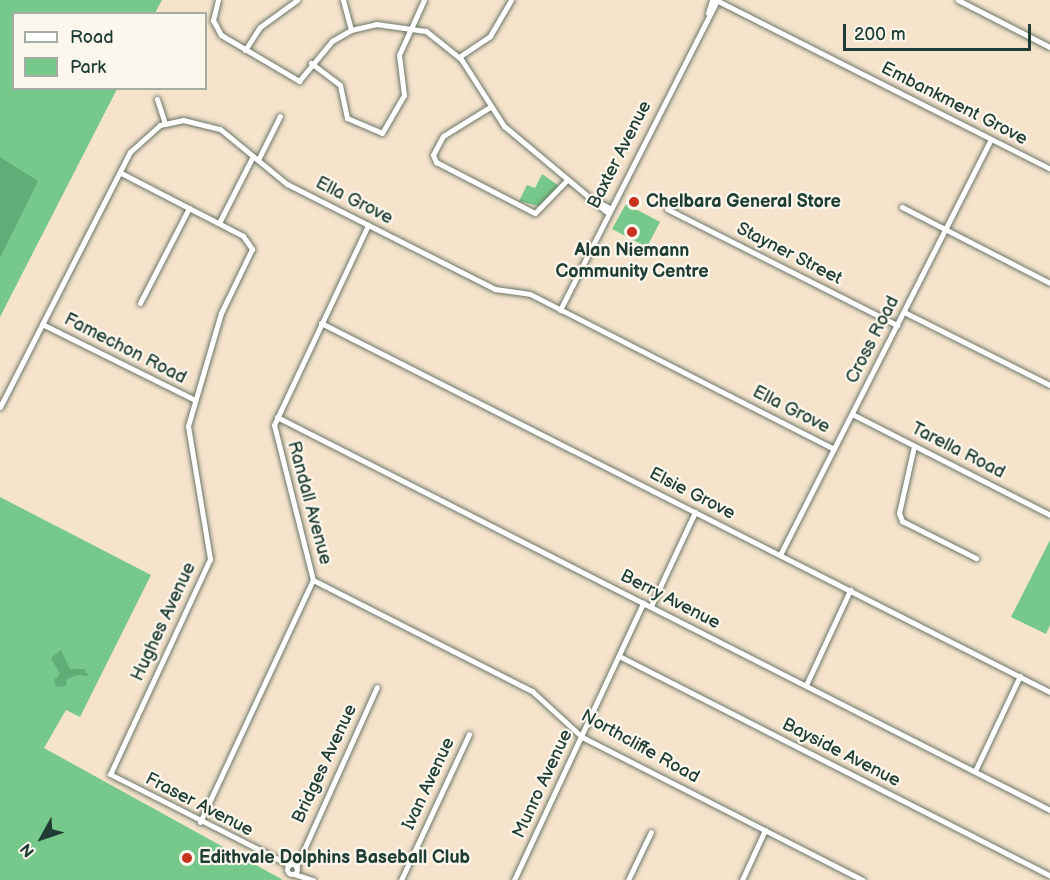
<!DOCTYPE html>
<style>
body{margin:0}
#map{position:relative;width:1050px;height:880px;overflow:hidden;background:#f6e3cc;font-family:"Balsamiq Sans",sans-serif}
div>[style]{position:absolute}
.green>*{inset:0;background:#76c98b}
.forest>*{inset:0;background:#60ad77}
.roads{filter:drop-shadow(0 0 2px #6a7769) drop-shadow(0 0 2px #6a7769)}
.minor>*{height:5px;margin:-2.5px;padding:0 2.5px;transform-origin:2.5px;border-radius:2.5px;background:#fff}
.minor>.ring{margin:-2.5px;padding:0;box-sizing:content-box;background:none;border:5px solid #fff;border-radius:50%}
.dots>*{width:16px;height:16px;translate:-50% -50%;box-sizing:border-box;border:3px solid #fbf7ec;border-radius:50%}
span{translate:-50% -50%;white-space:nowrap;text-align:center;line-height:1.15;-webkit-text-stroke:4.5px #fbf7ec;paint-order:stroke}
.street-label{font-size:18px;color:#1f3d34}
.poi-label{font-size:18px;color:#1f3d34;font-weight:700}
.left{translate:0 -50%;text-align:left}
.legend{position:absolute;left:12px;top:12px;width:195px;height:78px;box-sizing:border-box;background:#fbf7ec;border:2px solid #a3ada2;margin:0;padding:8px 10px;list-style:none;font-size:18px;color:#1f3d34}
.legend li{display:flex;align-items:center;gap:12px;height:30px}
.legend b{width:30px;border:2px solid #a3ada2}
.north{position:absolute;left:12px;top:808px;width:60px;height:60px;-webkit-text-stroke:4px #fbf7ec;paint-order:stroke;rotate:230deg;font-size:16px;font-weight:700;line-height:24px;text-align:center;color:#1f3d34}
.north::after{content:'';display:block;margin:auto;width:21px;height:27px;background:#1f3d34;clip-path:polygon(50% 0,100% 100%,50% 72%,0 100%)}
.scale{position:absolute;left:843px;top:24px;width:188px;height:27px;box-sizing:border-box;border:3px solid #1f3d34;border-top:0;padding-left:8px;font-size:18px;line-height:21px;white-space:nowrap;color:#1f3d34;-webkit-text-stroke:4px #fbf7ec;paint-order:stroke}
</style>
<div id="map">
<div class="green">
<div style="clip-path:polygon(0 0,162px 0,155px 13px,14px 14px,14px 88px,117px 89px,0 317px)"></div>
<div style="clip-path:polygon(542px 174px,559px 186px,542px 207px,519px 201px,527px 185px,535px 188px)"></div>
<div style="clip-path:polygon(626px 204px,660px 222px,647px 247px,612px 229px)"></div>
<div style="clip-path:polygon(0 497px,151px 575px,80px 717px,66px 710px,44px 748px,283px 880px,0 880px)"></div>
<div style="clip-path:polygon(1050px 540px,1050px 625px,1046px 634px,1011px 617px)"></div>
</div>
<div class="forest">
<div style="clip-path:polygon(0 157px,38px 181px,0 258px)"></div>
<div style="clip-path:polygon(61px 650px,70px 669px,84px 669px,89px 676px,77px 675px,67px 679px,66px 686px,56px 687px,54px 680px,60px 674px,51px 658px)"></div>
</div>
<div class="roads">
<div class="minor">
<div style="left:218px;top:0;width:21px;rotate:104deg"></div>
<div style="left:213px;top:20px;width:17px;rotate:62deg"></div>
<div style="left:221px;top:35px;width:91px;rotate:30.5deg"></div>
<div style="left:299px;top:81px;width:52px;rotate:-50.5deg"></div>
<div style="left:332px;top:41px;width:22px;rotate:-30deg"></div>
<div style="left:351px;top:30px;width:26px;rotate:-13deg"></div>
<div style="left:376px;top:24px;width:50px;rotate:8deg"></div>
<div style="left:426px;top:31px;width:45px;rotate:38.7deg"></div>
<div style="left:461px;top:59px;width:80px;rotate:57.3deg"></div>
<div style="left:504px;top:126px;width:136px;rotate:39.9deg"></div>
<div style="left:343px;top:0;width:31px;rotate:75deg"></div>
<div style="left:716px;top:0;width:374px;rotate:26.8deg"></div>
<div style="left:958px;top:0;width:103px;rotate:27.1deg"></div>
<div style="left:708px;top:13px;width:14px;rotate:-73deg"></div>
<div style="left:245px;top:50px;width:27px;rotate:-57deg"></div>
<div style="left:260px;top:27px;width:46px;rotate:-36.1deg"></div>
<div style="left:459px;top:57px;width:37px;rotate:-34deg"></div>
<div style="left:490px;top:36px;width:42px;rotate:-59.7deg"></div>
<div style="left:311px;top:63px;width:36px;rotate:37deg"></div>
<div style="left:340px;top:85px;width:34px;rotate:78deg"></div>
<div style="left:347px;top:118px;width:38px;rotate:23deg"></div>
<div style="left:382px;top:133px;width:44px;rotate:-59.9deg"></div>
<div style="left:404px;top:95px;width:40px;rotate:-97.1deg"></div>
<div style="left:399px;top:55px;width:60px;rotate:-65.6deg"></div>
<div style="left:157px;top:99px;width:26px;rotate:72deg"></div>
<div style="left:490px;top:107px;width:55px;rotate:148.3deg"></div>
<div style="left:443px;top:136px;width:21px;rotate:118deg"></div>
<div style="left:433px;top:155px;width:8px;rotate:67deg"></div>
<div style="left:436px;top:162px;width:111px;rotate:27.3deg"></div>
<div style="left:535px;top:213px;width:45px;rotate:-45.9deg"></div>
<div style="left:258px;top:160px;width:49px;rotate:-63.4deg"></div>
<div style="left:121px;top:173px;width:137px;rotate:27.3deg"></div>
<div style="left:243px;top:236px;width:16px;rotate:55deg"></div>
<div style="left:252px;top:249px;width:71px;rotate:115.8deg"></div>
<div style="left:221px;top:313px;width:118px;rotate:106.3deg"></div>
<div style="left:188px;top:426px;width:135px;rotate:80.6deg"></div>
<div style="left:210px;top:559px;width:237px;rotate:114.9deg"></div>
<div style="left:110px;top:774px;width:201px;rotate:26.9deg"></div>
<div style="left:594px;top:200px;width:18px;rotate:27deg"></div>
<div style="left:902px;top:207px;width:166px;rotate:27.2deg"></div>
<div style="left:667px;top:209px;width:258px;rotate:26.8deg"></div>
<div style="left:219px;top:223px;width:75px;rotate:-63.1deg"></div>
<div style="left:140px;top:303px;width:107px;rotate:-62.7deg"></div>
<div style="left:560px;top:310px;width:347px;rotate:-63.1deg"></div>
<div style="left:904px;top:312px;width:163px;rotate:26.6deg"></div>
<div style="left:321px;top:323px;width:817px;rotate:26.85deg"></div>
<div style="left:42px;top:324px;width:171px;rotate:26.4deg"></div>
<div style="left:0;top:407px;width:286px;rotate:-63deg"></div>
<div style="left:130px;top:152px;width:40px;rotate:-42deg"></div>
<div style="left:160px;top:125px;width:24px;rotate:-12deg"></div>
<div style="left:183px;top:120px;width:38px;rotate:14deg"></div>
<div style="left:220px;top:129px;width:87px;rotate:39.4deg"></div>
<div style="left:287px;top:184px;width:233px;rotate:26.8deg"></div>
<div style="left:495px;top:289px;width:35px;rotate:8deg"></div>
<div style="left:530px;top:294px;width:341px;rotate:27deg"></div>
<div style="left:852px;top:414px;width:222px;rotate:27deg"></div>
<div style="left:277px;top:417px;width:867px;rotate:26.95deg"></div>
<div style="left:914px;top:446px;width:69px;rotate:102.6deg"></div>
<div style="left:899px;top:513px;width:9px;rotate:69deg"></div>
<div style="left:902px;top:521px;width:83px;rotate:26.6deg"></div>
<div style="left:780px;top:555px;width:466px;rotate:-63.1deg"></div>
<div style="left:313px;top:580px;width:246px;rotate:26.9deg"></div>
<div style="left:532px;top:691px;width:68px;rotate:42.6deg"></div>
<div style="left:582px;top:737px;width:315px;rotate:27deg"></div>
<div style="left:651px;top:606px;width:104px;rotate:-64.9deg"></div>
<div style="left:619px;top:656px;width:484px;rotate:27deg"></div>
<div style="left:806px;top:685px;width:105px;rotate:-65.1deg"></div>
<div style="left:975px;top:771px;width:105px;rotate:-64.7deg"></div>
<div style="left:200px;top:822px;width:267px;rotate:-65deg"></div>
<div style="left:313px;top:580px;width:160px;rotate:-104.1deg"></div>
<div style="left:274px;top:425px;width:221px;rotate:-64.8deg"></div>
<div class="ring" style="left:287px;top:864px;width:5px;height:5px"></div>
<div style="left:296px;top:867px;width:197px;rotate:-65.8deg"></div>
<div style="left:294px;top:874px;width:20px;rotate:18deg"></div>
<div style="left:401px;top:880px;width:161px;rotate:-65deg"></div>
<div style="left:514px;top:880px;width:306px;rotate:-65deg"></div>
<div style="left:628px;top:880px;width:53px;rotate:-64.4deg"></div>
<div style="left:742px;top:880px;width:55px;rotate:-65.3deg"></div>
</div>
</div>
<div class="dots">
<div style="left:634px;top:202px;background:#c8321e"></div>
<div style="left:632px;top:232px;background:#c8321e"></div>
<div style="left:187px;top:858px;background:#c8321e"></div>
</div>
<div class="street-label">
<span style="left:954px;top:104px;rotate:27deg">Embankment Grove</span>
<span style="left:620px;top:155px;rotate:-63deg">Baxter Avenue</span>
<span style="left:354px;top:201px;rotate:27deg">Ella Grove</span>
<span style="left:789px;top:254px;rotate:27deg">Stayner Street</span>
<span style="left:873px;top:340px;rotate:-63deg">Cross Road</span>
<span style="left:125px;top:349px;rotate:27deg">Famechon Road</span>
<span style="left:791px;top:410px;rotate:27deg">Ella Grove</span>
<span style="left:958px;top:451px;rotate:27deg">Tarella Road</span>
<span style="left:692px;top:494px;rotate:27deg">Elsie Grove</span>
<span style="left:309px;top:503px;rotate:75deg">Randall Avenue</span>
<span style="left:670px;top:600px;rotate:27deg">Berry Avenue</span>
<span style="left:164px;top:622px;rotate:-65deg">Hughes Avenue</span>
<span style="left:640px;top:747px;rotate:29deg">Northcliffe Road</span>
<span style="left:841px;top:753px;rotate:27deg">Bayside Avenue</span>
<span style="left:325px;top:764px;rotate:-65deg">Bridges Avenue</span>
<span style="left:429px;top:784px;rotate:-65deg">Ivan Avenue</span>
<span style="left:543px;top:784px;rotate:-65deg">Munro Avenue</span>
<span style="left:199px;top:805px;rotate:27deg">Fraser Avenue</span>
</div>
<div class="poi-label">
<span class="left" style="left:646px;top:202px">Chelbara General Store</span>
<span style="left:632px;top:262px">Alan Niemann<br>Community Centre</span>
<span class="left" style="left:199px;top:858px">Edithvale Dolphins Baseball Club</span>
</div>
<ul class="legend">
<li><b style="height:8px;background:#fff"></b>Road</li>
<li><b style="height:16px;background:#76c98b"></b>Park</li>
</ul>
<div class="north">N</div>
<div class="scale">200 m</div>
</div>
